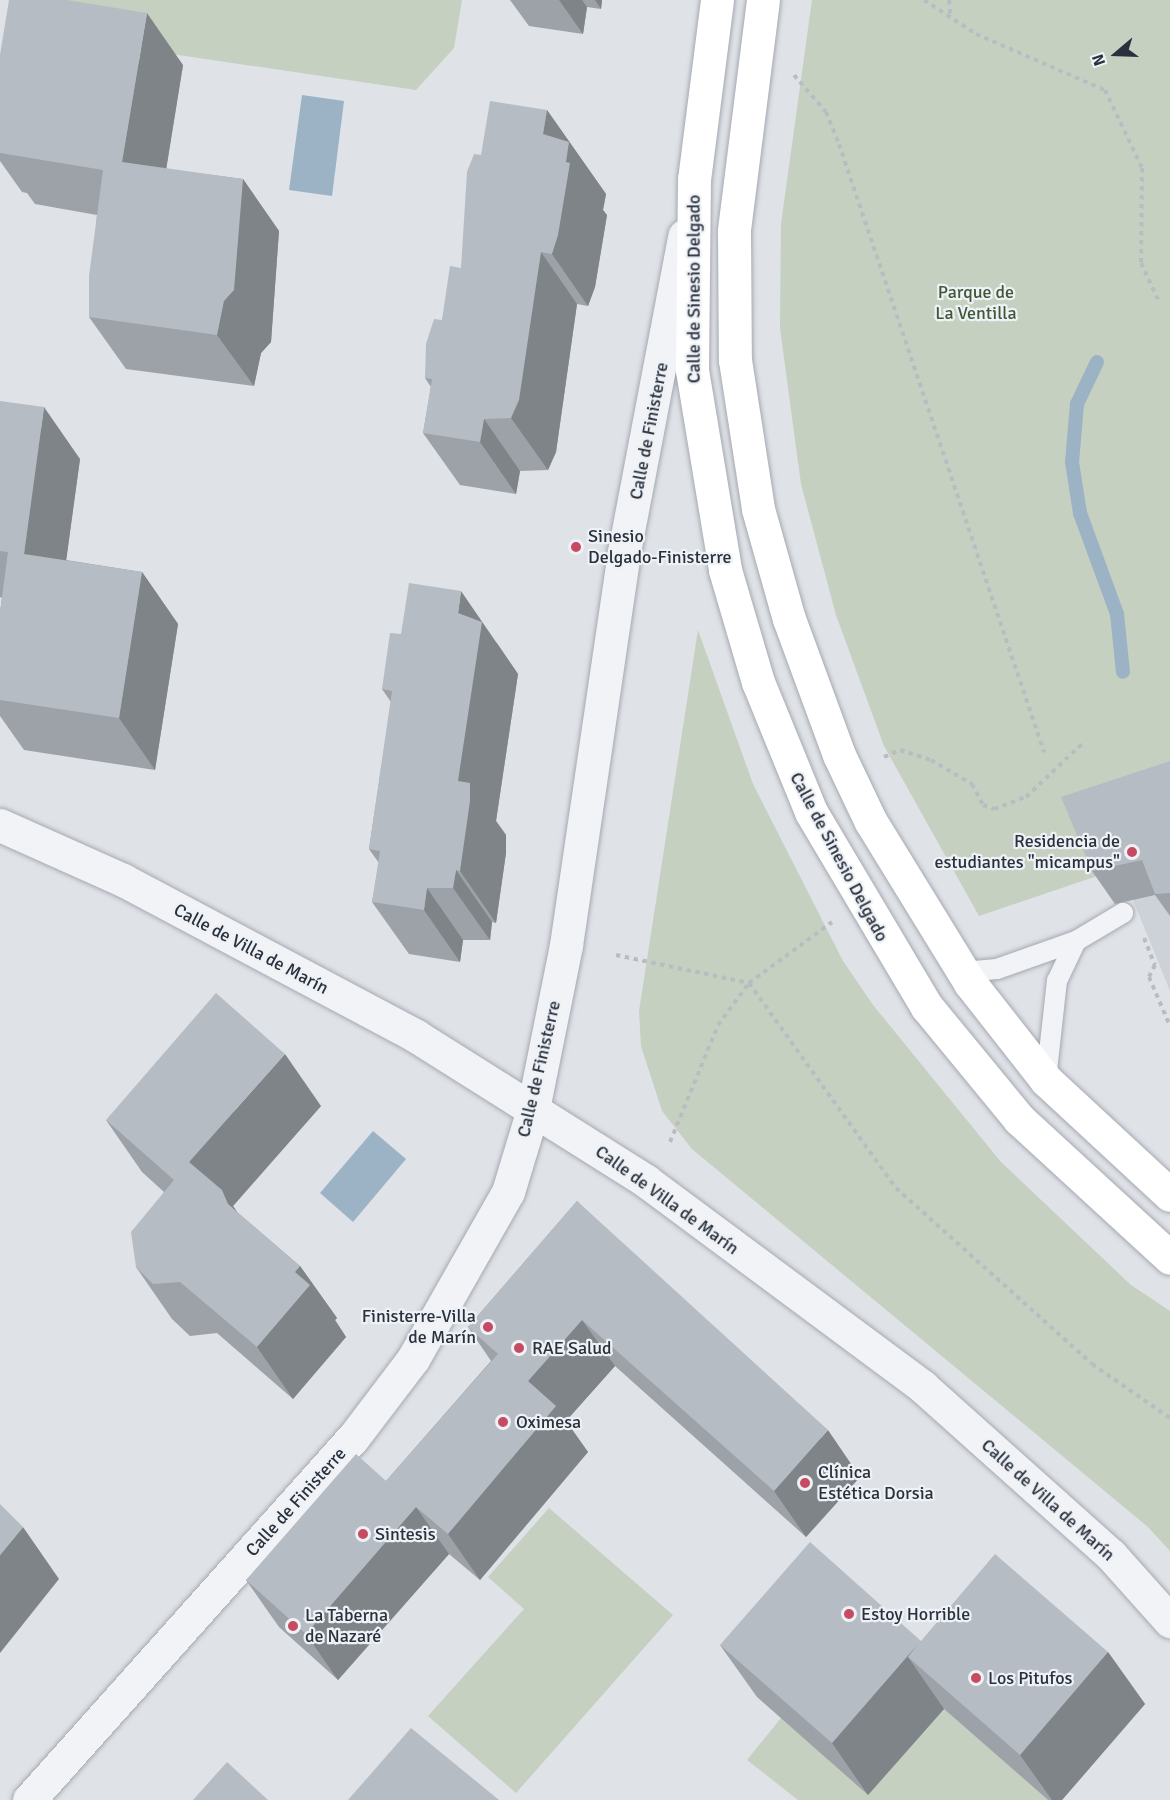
<!DOCTYPE html>
<meta charset="utf-8">
<style>
body{margin:0}
#map{position:relative;width:1170px;height:1800px;overflow:hidden;background:#dfe2e7;font-family:Signika,sans-serif}
div>[style]{position:absolute}
.built>*{inset:0;background:#cdd2d9}
.green>*{inset:0;background:#c5d0c0}
.water>*{inset:0;background:#9cb2c5}
.stream>*{height:14px;margin:-7px;padding:0 7px;transform-origin:7px;border-radius:7px;background:#9cb2c5}
.path>*{height:4px;margin-top:-2px;transform-origin:0;background:repeating-linear-gradient(90deg,#b9bdc2 0 4.5px,transparent 0 9px)}
.roads{filter:drop-shadow(0 0 2px #a5a9b1) drop-shadow(0 0 2px #a5a9b1)}
.service>*{height:20px;margin:-10px;padding:0 10px;transform-origin:10px;border-radius:10px;background:#f1f3f6}
.minor>*{height:33px;margin:-16.5px;padding:0 16.5px;transform-origin:16.5px;border-radius:16.5px;background:#f1f3f6}
.primary>*{height:33px;margin:-16.5px;padding:0 16.5px;transform-origin:16.5px;border-radius:16.5px;background:#fff}
.wall>*{inset:0;background:#9da2a8}
.shaded-wall>*{inset:0;background:#7f8488}
.building>*{inset:0;background:#b6bcc3}
.dots>*{width:16px;height:16px;translate:-50% -50%;box-sizing:border-box;border:3px solid #eef1f5;border-radius:50%}
span{translate:-50% -50%;white-space:nowrap;text-align:center;line-height:1.15;-webkit-text-stroke:4.5px #eef1f5;paint-order:stroke}
.street-label{font-size:18px;color:#29313d}
.park-label{font-size:18px;color:#3f5837}
.poi-label{font-size:18px;color:#29313d}
.left{translate:0 -50%;text-align:left}
.right{translate:-100% -50%;text-align:right}
.north{position:absolute;left:1086px;top:24px;width:60px;height:60px;-webkit-text-stroke:4px #eef1f5;paint-order:stroke;rotate:251deg;font-size:16px;font-weight:700;line-height:24px;text-align:center;color:#29313d}
.north::after{content:'';display:block;margin:auto;width:21px;height:27px;background:#29313d;clip-path:polygon(50% 0,100% 100%,50% 72%,0 100%)}
</style>
<div id="map">
<div class="built">
<div style="clip-path:polygon(1170px 753px,1170px 991px,1086px 784px)"></div>
</div>
<div class="green">
<div style="clip-path:polygon(53px 0,462px 0,454px 48px,416px 90px,50px 36px)"></div>
<div style="clip-path:polygon(812px 0,1170px 0,1170px 802px,1103px 874px,979px 916px,884px 746px,836px 615px,801px 484px,780px 328px,781px 224px)"></div>
<div style="clip-path:polygon(698px 630px,753px 784px,843px 961px,873px 1005px,1001px 1162px,1131px 1285px,1170px 1311px,1170px 1551px,1148px 1527px,692px 1149px,662px 1111px,641px 1046px,639px 1011px)"></div>
<div style="clip-path:polygon(549px 1508px,673px 1615px,516px 1793px,428px 1716px,524px 1609px,488px 1577px)"></div>
<div style="clip-path:polygon(944px 1709px,1048px 1800px,798px 1800px,747px 1760px,781px 1718px)"></div>
</div>
<div class="water">
<div style="clip-path:polygon(302px 95px,344px 101px,332px 196px,289px 190px)"></div>
<div style="clip-path:polygon(373px 1131px,406px 1159px,353px 1222px,320px 1193px)"></div>
</div>
<div class="stream">
<div style="left:1097px;top:362px;width:47px;rotate:115.5deg"></div>
<div style="left:1077px;top:404px;width:58px;rotate:94.9deg"></div>
<div style="left:1072px;top:462px;width:52px;rotate:81.1deg"></div>
<div style="left:1080px;top:513px;width:108px;rotate:69.9deg"></div>
<div style="left:1117px;top:614px;width:58px;rotate:84.1deg"></div>
</div>
<div class="path">
<div style="left:924px;top:0;width:62px;rotate:33.2deg"></div>
<div style="left:976px;top:34px;width:141px;rotate:23.5deg"></div>
<div style="left:1105px;top:90px;width:86px;rotate:64.6deg"></div>
<div style="left:1142px;top:168px;width:95px;rotate:90.6deg"></div>
<div style="left:1141px;top:263px;width:40px;rotate:65deg"></div>
<div style="left:949px;top:0;width:18px;rotate:84deg"></div>
<div style="left:794px;top:75px;width:49px;rotate:49.1deg"></div>
<div style="left:826px;top:112px;width:35px;rotate:68deg"></div>
<div style="left:839px;top:144px;width:642px;rotate:71.37deg"></div>
<div style="left:884px;top:757px;width:17px;rotate:-24deg"></div>
<div style="left:900px;top:750px;width:33px;rotate:18deg"></div>
<div style="left:931px;top:760px;width:48px;rotate:30.3deg"></div>
<div style="left:972px;top:784px;width:24px;rotate:62deg"></div>
<div style="left:983px;top:805px;width:12px;rotate:20deg"></div>
<div style="left:994px;top:809px;width:34px;rotate:-21deg"></div>
<div style="left:1026px;top:797px;width:81px;rotate:-43.5deg"></div>
<div style="left:1144px;top:938px;width:29px;rotate:68deg"></div>
<div style="left:1155px;top:965px;width:13px;rotate:117deg"></div>
<div style="left:1149px;top:977px;width:53px;rotate:66.8deg"></div>
<div style="left:616px;top:955px;width:136px;rotate:11.9deg"></div>
<div style="left:749px;top:983px;width:252px;rotate:54.4deg"></div>
<div style="left:896px;top:1188px;width:263px;rotate:41.9deg"></div>
<div style="left:1092px;top:1364px;width:95px;rotate:34.7deg"></div>
<div style="left:670px;top:1142px;width:126px;rotate:-67.7deg"></div>
<div style="left:718px;top:1025px;width:52px;rotate:-53.6deg"></div>
<div style="left:749px;top:983px;width:103px;rotate:-36.3deg"></div>
</div>
<div class="roads">
<div class="service">
<div style="left:963px;top:972px;width:34px;rotate:-5deg"></div>
<div style="left:997px;top:969px;width:84px;rotate:-19.5deg"></div>
<div style="left:1076px;top:941px;width:55px;rotate:-30.8deg"></div>
<div style="left:1046px;top:1080px;width:100px;rotate:-83.7deg"></div>
<div style="left:1057px;top:981px;width:44px;rotate:-64.6deg"></div>
</div>
<div class="minor">
<div style="left:0;top:825px;width:135px;rotate:24.1deg"></div>
<div style="left:123px;top:880px;width:332px;rotate:28deg"></div>
<div style="left:416px;top:1036px;width:272px;rotate:32.2deg"></div>
<div style="left:646px;top:1181px;width:345px;rotate:36.6deg"></div>
<div style="left:923px;top:1387px;width:252px;rotate:41.8deg"></div>
<div style="left:1111px;top:1555px;width:89px;rotate:48.2deg"></div>
<div style="left:29px;top:1800px;width:486px;rotate:-48.2deg"></div>
<div style="left:353px;top:1438px;width:99px;rotate:-52.8deg"></div>
<div style="left:413px;top:1359px;width:192px;rotate:-60.4deg"></div>
<div style="left:508px;top:1192px;width:87px;rotate:-73.2deg"></div>
<div style="left:533px;top:1109px;width:167px;rotate:-78.6deg"></div>
<div style="left:566px;top:945px;width:397px;rotate:-81.6deg"></div>
<div style="left:624px;top:552px;width:322px;rotate:-79.2deg"></div>
</div>
<div class="primary">
<div style="left:717px;top:0;width:180px;rotate:97.3deg"></div>
<div style="left:694px;top:179px;width:191px;rotate:90.6deg"></div>
<div style="left:692px;top:370px;width:203px;rotate:80.6deg"></div>
<div style="left:725px;top:570px;width:117px;rotate:73.6deg"></div>
<div style="left:758px;top:682px;width:140px;rotate:67.8deg"></div>
<div style="left:811px;top:812px;width:227px;rotate:59.3deg"></div>
<div style="left:927px;top:1007px;width:145px;rotate:50.6deg"></div>
<div style="left:1019px;top:1119px;width:205px;rotate:42.6deg"></div>
<div style="left:763px;top:0;width:233px;rotate:97.2deg"></div>
<div style="left:734px;top:231px;width:129px;rotate:89.6deg"></div>
<div style="left:735px;top:360px;width:151px;rotate:81.2deg"></div>
<div style="left:758px;top:509px;width:114px;rotate:74.3deg"></div>
<div style="left:789px;top:619px;width:145px;rotate:69.8deg"></div>
<div style="left:839px;top:755px;width:74px;rotate:64.5deg"></div>
<div style="left:871px;top:822px;width:189px;rotate:58.4deg"></div>
<div style="left:970px;top:983px;width:123px;rotate:51.9deg"></div>
<div style="left:1046px;top:1080px;width:169px;rotate:42.8deg"></div>
</div>
</div>
<div class="wall">
<div style="clip-path:polygon(510px 0,602px 0,601px 9px,587px 7px,583px 34px,529px 26px)"></div>
<div style="clip-path:polygon(0 55px,183px 65px,166px 169px,243px 179px,279px 231px,271px 342px,261px 353px,254px 386px,126px 369px,89px 317px,97px 215px,35px 204px,27px 193px,22px 192px,0 161px)"></div>
<div style="clip-path:polygon(547px 110px,606px 194px,603px 210px,607px 215px,595px 287px,588px 306px,577px 304px,556px 452px,548px 470px,520px 471px,516px 494px,460px 485px,423px 433px,431px 387px,425px 378px,442px 320px,461px 268px,481px 155px)"></div>
<div style="clip-path:polygon(0 401px,80px 459px,66px 560px,142px 572px,178px 624px,155px 770px,24px 750px,0 716px,0 612px,2px 598px,0 597px)"></div>
<div style="clip-path:polygon(401px 634px,497px 643px,518px 674px,496px 821px,506px 835px,506px 853px,496px 923px,492px 922px,490px 940px,463px 940px,460px 962px,409px 954px,372px 902px,379px 863px,369px 849px,391px 702px,382px 689px)"></div>
<div style="clip-path:polygon(1170px 761px,1170px 916px,1155px 895px,1115px 904px,1092px 871px)"></div>
<div style="clip-path:polygon(321px 1106px,233px 1206px,237px 1212px,300px 1266px,337px 1318px,335px 1320px,346px 1337px,293px 1399px,217px 1333px,190px 1336px,172px 1319px,136px 1267px,164px 1192px,142px 1172px,106px 1120px)"></div>
<div style="clip-path:polygon(577px 1201px,860px 1477px,806px 1537px,615px 1366px,566px 1421px,588px 1452px,480px 1580px,449px 1554px,338px 1680px,279px 1627px,246px 1580px,386px 1481px,491px 1361px,468px 1327px)"></div>
<div style="clip-path:polygon(921px 1641px,1108px 1652px,1145px 1704px,1062px 1800px,1048px 1800px,944px 1709px,868px 1795px,757px 1697px,720px 1645px)"></div>
</div>
<div class="shaded-wall">
<div style="clip-path:polygon(559px 0,582px 0,587px 7px,583px 34px)"></div>
<div style="clip-path:polygon(595px 0,602px 0,601px 9px)"></div>
<div style="clip-path:polygon(147px 13px,183px 65px,159px 214px,122px 162px)"></div>
<div style="clip-path:polygon(547px 110px,606px 194px,603px 210px,607px 215px,595px 287px,588px 306px,552px 254px,543px 134px)"></div>
<div style="clip-path:polygon(243px 179px,279px 231px,271px 342px,261px 353px,254px 386px,217px 335px)"></div>
<div style="clip-path:polygon(541px 252px,577px 304px,556px 452px,548px 470px,511px 418px)"></div>
<div style="clip-path:polygon(44px 407px,80px 459px,60px 606px,24px 554px)"></div>
<div style="clip-path:polygon(484px 419px,520px 471px,516px 494px,480px 442px)"></div>
<div style="clip-path:polygon(142px 572px,178px 624px,155px 770px,119px 718px)"></div>
<div style="clip-path:polygon(461px 591px,518px 674px,496px 821px,506px 835px,506px 853px,496px 923px,460px 871px,458px 781px,458px 613px)"></div>
<div style="clip-path:polygon(456px 870px,492px 922px,490px 940px,453px 888px)"></div>
<div style="clip-path:polygon(427px 888px,463px 940px,460px 962px,424px 910px)"></div>
<div style="clip-path:polygon(285px 1054px,321px 1106px,233px 1206px,258px 1242px,189px 1162px)"></div>
<div style="clip-path:polygon(300px 1266px,337px 1318px,335px 1320px,346px 1337px,293px 1399px,257px 1347px,295px 1272px)"></div>
<div style="clip-path:polygon(582px 1320px,615px 1366px,566px 1421px,588px 1452px,480px 1580px,448px 1534px,528px 1381px)"></div>
<div style="clip-path:polygon(828px 1430px,860px 1477px,806px 1537px,774px 1491px)"></div>
<div style="clip-path:polygon(416px 1507px,449px 1554px,338px 1680px,306px 1634px)"></div>
<div style="clip-path:polygon(23px 1527px,59px 1579px,0 1653px,0 1555px)"></div>
<div style="clip-path:polygon(918px 1644px,908px 1657px,944px 1709px,868px 1795px,832px 1743px)"></div>
<div style="clip-path:polygon(1108px 1652px,1145px 1704px,1062px 1800px,1052px 1800px,1020px 1755px)"></div>
</div>
<div class="building">
<div style="clip-path:polygon(9px 0,67px 0,147px 13px,122px 162px,243px 179px,234px 290px,224px 301px,217px 335px,89px 317px,89px 276px,103px 170px,0 153px,0 55px)"></div>
<div style="clip-path:polygon(490px 101px,547px 110px,543px 134px,569px 142px,566px 162px,570px 163px,558px 235px,552px 254px,541px 252px,519px 400px,511px 418px,484px 419px,480px 442px,423px 433px,432px 379px,425px 378px,426px 344px,434px 319px,442px 320px,450px 266px,461px 268px,467px 172px,474px 154px,481px 155px)"></div>
<div style="clip-path:polygon(0 401px,44px 407px,24px 554px,142px 572px,119px 718px,0 700px,0 612px,8px 552px,0 551px)"></div>
<div style="clip-path:polygon(409px 583px,461px 591px,458px 613px,482px 622px,458px 781px,470px 783px,470px 801px,460px 871px,456px 870px,453px 888px,427px 888px,424px 910px,372px 902px,380px 851px,369px 849px,392px 691px,382px 689px,390px 633px,401px 634px)"></div>
<div style="clip-path:polygon(1170px 761px,1170px 893px,1155px 894px,1142px 860px,1092px 871px,1061px 797px)"></div>
<div style="clip-path:polygon(216px 993px,285px 1054px,189px 1162px,222px 1190px,228px 1204px,300px 1266px,295px 1272px,310px 1285px,257px 1347px,180px 1282px,153px 1284px,136px 1267px,131px 1232px,174px 1180px,106px 1120px)"></div>
<div style="clip-path:polygon(577px 1201px,828px 1430px,774px 1491px,582px 1320px,528px 1381px,556px 1406px,448px 1534px,416px 1507px,306px 1634px,246px 1580px,356px 1454px,386px 1481px,498px 1354px,468px 1327px)"></div>
<div style="clip-path:polygon(0 1504px,23px 1527px,0 1555px)"></div>
<div style="clip-path:polygon(810px 1542px,921px 1641px,995px 1554px,1108px 1652px,1020px 1755px,908px 1657px,918px 1644px,832px 1743px,720px 1645px)"></div>
<div style="clip-path:polygon(411px 1728px,499px 1800px,348px 1800px)"></div>
<div style="clip-path:polygon(227px 1762px,268px 1800px,193px 1800px)"></div>
</div>
<div class="dots">
<div style="left:576px;top:547px;background:#c54b63"></div>
<div style="left:1132px;top:852px;background:#c54b63"></div>
<div style="left:488px;top:1327px;background:#c54b63"></div>
<div style="left:519px;top:1348px;background:#c54b63"></div>
<div style="left:503px;top:1422px;background:#c54b63"></div>
<div style="left:805px;top:1483px;background:#c54b63"></div>
<div style="left:363px;top:1534px;background:#c54b63"></div>
<div style="left:849px;top:1614px;background:#c54b63"></div>
<div style="left:293px;top:1626px;background:#c54b63"></div>
<div style="left:976px;top:1678px;background:#c54b63"></div>
</div>
<div class="street-label">
<span style="left:694px;top:289px;rotate:-90deg">Calle de Sinesio Delgado</span>
<span style="left:649px;top:431px;rotate:-79deg">Calle de Finisterre</span>
<span style="left:839px;top:857px;rotate:62deg">Calle de Sinesio Delgado</span>
<span style="left:251px;top:949px;rotate:28deg">Calle de Villa de Marín</span>
<span style="left:539px;top:1069px;rotate:-77deg">Calle de Finisterre</span>
<span style="left:667px;top:1200px;rotate:36deg">Calle de Villa de Marín</span>
<span style="left:1048px;top:1500px;rotate:42deg">Calle de Villa de Marín</span>
<span style="left:296px;top:1502px;rotate:-48deg">Calle de Finisterre</span>
</div>
<div class="park-label">
<span style="left:976px;top:303px">Parque de<br>La Ventilla</span>
</div>
<div class="poi-label">
<span class="left" style="left:588px;top:547px">Sinesio<br>Delgado-Finisterre</span>
<span class="right" style="left:1120px;top:852px">Residencia de<br>estudiantes "micampus"</span>
<span class="right" style="left:476px;top:1327px">Finisterre-Villa<br>de Marín</span>
<span class="left" style="left:532px;top:1348px">RAE Salud</span>
<span class="left" style="left:516px;top:1422px">Oximesa</span>
<span class="left" style="left:818px;top:1483px">Clínica<br>Estética Dorsia</span>
<span class="left" style="left:375px;top:1534px">Sintesis</span>
<span class="left" style="left:861px;top:1614px">Estoy Horrible</span>
<span class="left" style="left:305px;top:1626px">La Taberna<br>de Nazaré</span>
<span class="left" style="left:988px;top:1678px">Los Pitufos</span>
</div>
<div class="north">N</div>
</div>
